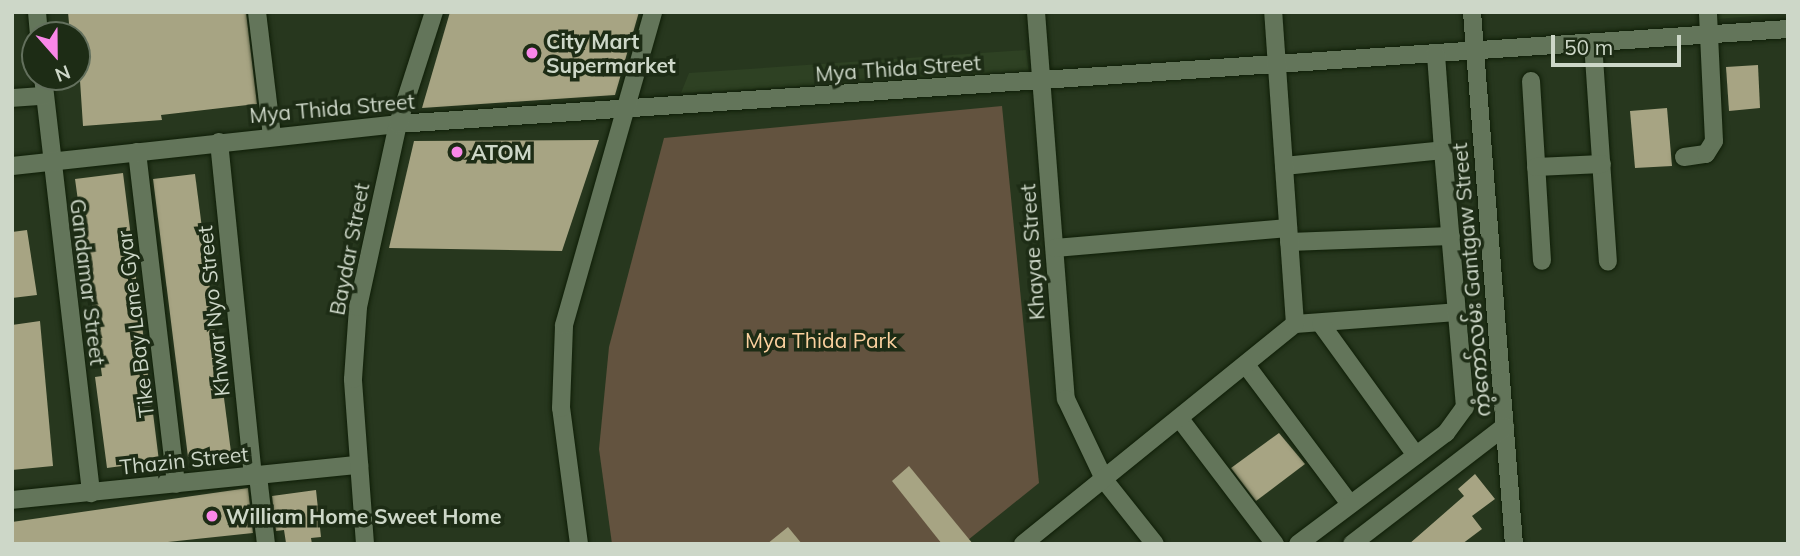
<!DOCTYPE html>
<meta charset="utf-8">
<style>
body{margin:0}
#map{position:relative;width:1800px;height:556px;overflow:hidden;background:#27371e;font-family:Mulish,"Noto Sans Myanmar",sans-serif}
div>[style]{position:absolute}
.built>*{inset:0;background:#2e4123}
.green>*{inset:0;background:#63533f}
.building>*{inset:0;background:#a7a483}
.roads{filter:drop-shadow(0 0 2px #0f1e07) drop-shadow(0 0 2px #0f1e07)}
.minor>*{height:18px;margin:-9px;padding:0 9px;transform-origin:9px;border-radius:9px;background:#63755a}
.dots>*{width:19px;height:19px;translate:-50% -50%;box-sizing:border-box;border:4px solid #1d2c15;border-radius:50%}
span{translate:-50% -50%;white-space:nowrap;text-align:center;line-height:1.15;-webkit-text-stroke:7px #1d2c15;paint-order:stroke}
.poi-label{font-size:21px;color:#cdd7c8;font-weight:700}
.left{translate:0 -50%;text-align:left}
.street-label{font-size:21px;color:#cdd7c8}
.park-label{font-size:21px;color:#fcd19f}
.frame{position:absolute;inset:0;border:14px solid #cdd7c8;pointer-events:none}
.north{position:absolute;left:21px;top:21px;width:70px;height:70px;box-sizing:border-box;background:#1d2c15;border:2px solid #63705d;border-radius:50%;rotate:159deg;font-size:19px;font-weight:700;line-height:28px;text-align:center;color:#cdd7c8}
.north::after{content:'';display:block;margin:auto;width:24px;height:32px;background:#f987e8;clip-path:polygon(50% 0,100% 100%,50% 72%,0 100%)}
.scale{position:absolute;left:1551px;top:35px;width:130px;height:32px;box-sizing:border-box;border:4px solid #cdd7c8;border-top:0;padding-left:9px;font-size:21px;line-height:24px;white-space:nowrap;color:#cdd7c8;-webkit-text-stroke:5px #1d2c15;paint-order:stroke}
</style>
<div id="map">
<div class="built">
<div style="clip-path:polygon(1717px 12px,1788px 12px,1788px 13px,1717px 19px)"></div>
<div style="clip-path:polygon(1026px 50px,1029px 73px,681px 93px,689px 73px)"></div>
</div>
<div class="green">
<div style="clip-path:polygon(1002px 106px,1039px 483px,963px 544px,612px 544px,599px 449px,609px 347px,664px 138px)"></div>
</div>
<div class="building">
<div style="clip-path:polygon(68px 12px,246px 12px,257px 104px,161px 115px,162px 120px,83px 126px,77px 35px,70px 35px)"></div>
<div style="clip-path:polygon(450px 12px,639px 12px,615px 95px,422px 108px)"></div>
<div style="clip-path:polygon(1758px 65px,1760px 108px,1729px 111px,1726px 67px)"></div>
<div style="clip-path:polygon(1667px 108px,1672px 166px,1635px 168px,1630px 111px)"></div>
<div style="clip-path:polygon(599px 140px,562px 251px,389px 248px,414px 141px)"></div>
<div style="clip-path:polygon(123px 173px,159px 461px,107px 468px,95px 377px,102px 376px,75px 179px)"></div>
<div style="clip-path:polygon(195px 174px,231px 452px,188px 457px,153px 179px)"></div>
<div style="clip-path:polygon(27px 230px,37px 295px,12px 298px,12px 232px)"></div>
<div style="clip-path:polygon(40px 321px,53px 466px,12px 470px,12px 325px)"></div>
<div style="clip-path:polygon(1279px 433px,1305px 464px,1256px 501px,1231px 468px)"></div>
<div style="clip-path:polygon(909px 466px,973px 544px,942px 544px,892px 481px)"></div>
<div style="clip-path:polygon(1475px 474px,1495px 499px,1472px 516px,1482px 529px,1462px 544px,1409px 544px,1464px 496px,1458px 489px)"></div>
<div style="clip-path:polygon(248px 488px,253px 533px,149px 544px,12px 544px,12px 522px)"></div>
<div style="clip-path:polygon(316px 490px,321px 537px,311px 538px,312px 544px,286px 543px,284px 530px,276px 531px,272px 496px)"></div>
<div style="clip-path:polygon(788px 527px,802px 544px,767px 544px)"></div>
</div>
<div class="roads">
<div class="minor">
<div style="left:37px;top:12px;width:23px;rotate:85deg"></div>
<div style="left:257px;top:12px;width:125px;rotate:83.1deg"></div>
<div style="left:1036px;top:12px;width:388px;rotate:85.6deg"></div>
<div style="left:1066px;top:399px;width:91px;rotate:64.6deg"></div>
<div style="left:1105px;top:481px;width:80px;rotate:51.6deg"></div>
<div style="left:1472px;top:12px;width:534px;rotate:85.49deg"></div>
<div style="left:1593px;top:43px;width:219px;rotate:86.1deg"></div>
<div style="left:43px;top:77px;width:419px;rotate:83.4deg"></div>
<div style="left:1531px;top:81px;width:180px;rotate:86.5deg"></div>
<div style="left:12px;top:98px;width:32px;rotate:-4deg"></div>
<div style="left:219px;top:142px;width:336px;rotate:84.2deg"></div>
<div style="left:137px;top:152px;width:334px;rotate:83.3deg"></div>
<div style="left:1684px;top:157px;width:22px;rotate:-8deg"></div>
<div style="left:1706px;top:154px;width:15px;rotate:-58deg"></div>
<div style="left:1714px;top:141px;width:129px;rotate:-92.7deg"></div>
<div style="left:12px;top:166px;width:388px;rotate:-6.2deg"></div>
<div style="left:398px;top:124px;width:1393px;rotate:-3.91deg"></div>
<div style="left:1284px;top:166px;width:160px;rotate:-5.7deg"></div>
<div style="left:1443px;top:150px;width:96px;rotate:-94.2deg"></div>
<div style="left:1536px;top:167px;width:66px;rotate:-2.6deg"></div>
<div style="left:1289px;top:242px;width:162px;rotate:-2.1deg"></div>
<div style="left:1055px;top:248px;width:234px;rotate:-4.9deg"></div>
<div style="left:1295px;top:324px;width:162px;rotate:-4.2deg"></div>
<div style="left:1321px;top:324px;width:162px;rotate:54.1deg"></div>
<div style="left:1246px;top:365px;width:174px;rotate:53.2deg"></div>
<div style="left:1180px;top:419px;width:157px;rotate:52.8deg"></div>
<div style="left:258px;top:476px;width:68px;rotate:83.3deg"></div>
<div style="left:12px;top:500px;width:349px;rotate:-5.8deg"></div>
<div style="left:365px;top:544px;width:165px;rotate:-94.2deg"></div>
<div style="left:353px;top:379px;width:72px;rotate:-86deg"></div>
<div style="left:358px;top:307px;width:187px;rotate:-77.7deg"></div>
<div style="left:398px;top:124px;width:118px;rotate:-72.2deg"></div>
<div style="left:579px;top:544px;width:137px;rotate:-97.5deg"></div>
<div style="left:561px;top:408px;width:83px;rotate:-87.9deg"></div>
<div style="left:564px;top:325px;width:325px;rotate:-74.1deg"></div>
<div style="left:1023px;top:544px;width:350px;rotate:-39deg"></div>
<div style="left:1295px;top:324px;width:313px;rotate:-94deg"></div>
<div style="left:1298px;top:544px;width:185px;rotate:-36.9deg"></div>
<div style="left:1446px;top:433px;width:32px;rotate:-54deg"></div>
<div style="left:1465px;top:407px;width:258px;rotate:-94.9deg"></div>
<div style="left:1352px;top:544px;width:193px;rotate:-37.6deg"></div>
</div>
</div>
<div class="dots">
<div style="left:532px;top:53px;background:#f987e8"></div>
<div style="left:457px;top:152px;background:#f987e8"></div>
<div style="left:212px;top:516px;background:#f987e8"></div>
</div>
<div class="poi-label">
<span class="left" style="left:546px;top:53px">City Mart<br>Supermarket</span>
<span class="left" style="left:471px;top:152px">ATOM</span>
<span class="left" style="left:226px;top:516px">William Home Sweet Home</span>
</div>
<div class="street-label">
<span style="left:898px;top:68px;rotate:-4deg">Mya Thida Street</span>
<span style="left:332px;top:108px;rotate:-5deg">Mya Thida Street</span>
<span style="left:349px;top:249px;rotate:-79deg">Baydar Street</span>
<span style="left:1032px;top:252px;rotate:-94deg">Khayae Street</span>
<span style="left:1471px;top:280px;rotate:-95deg">ကံ့ကော်လမ်း Gantgaw Street</span>
<span style="left:88px;top:282px;rotate:83deg">Gandamar Street</span>
<span style="left:213px;top:311px;rotate:-96deg">Khwar Nyo Street</span>
<span style="left:135px;top:324px;rotate:-97deg">Tike Bay Lane Gyar</span>
<span style="left:184px;top:460px;rotate:-6deg">Thazin Street</span>
</div>
<div class="park-label">
<span style="left:821px;top:340px">Mya Thida Park</span>
</div>
<div class="frame"></div>
<div class="north">N</div>
<div class="scale">50 m</div>
</div>
